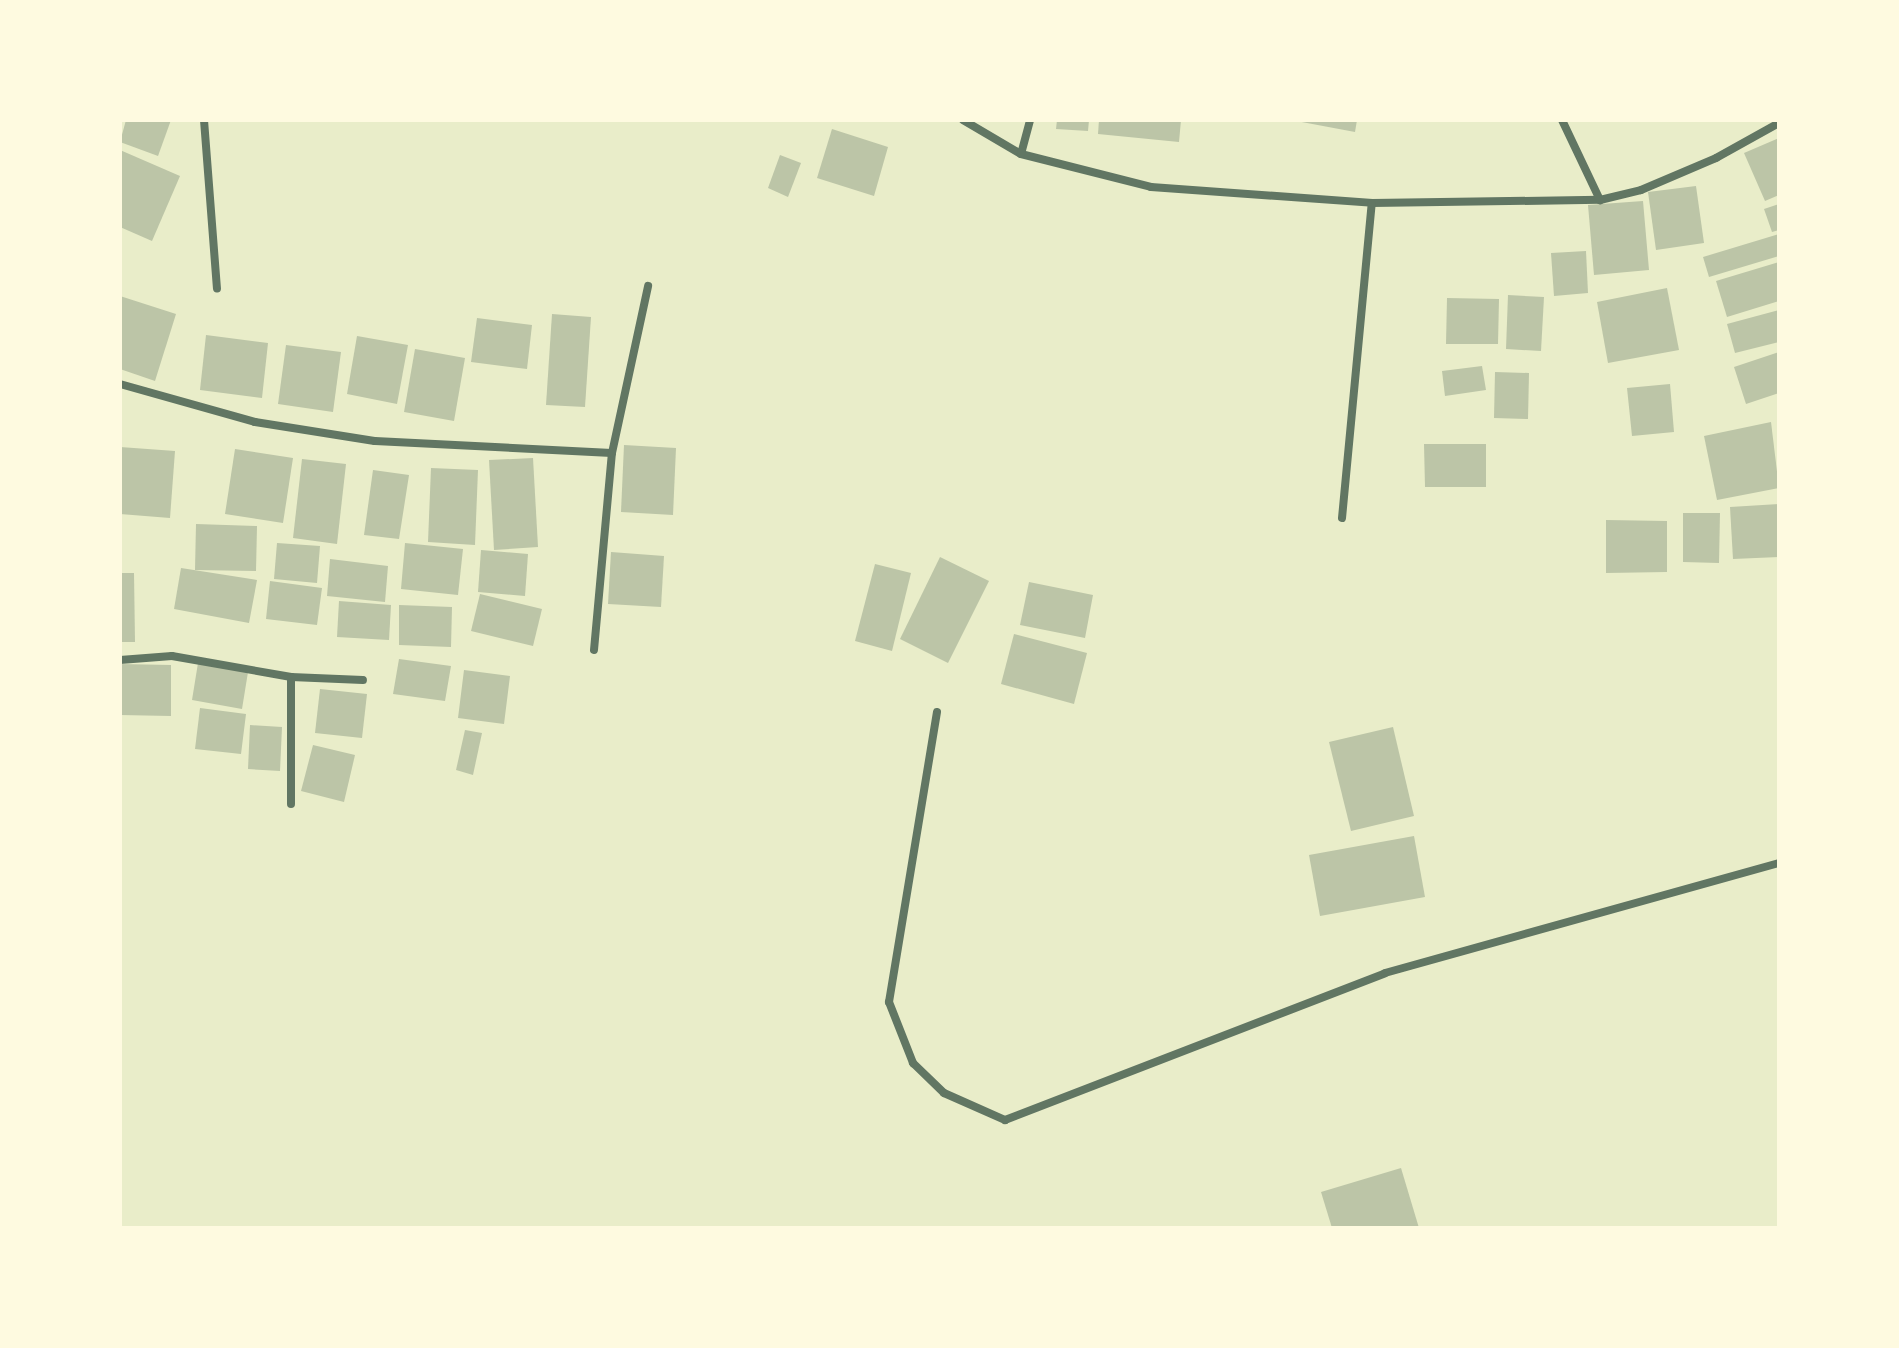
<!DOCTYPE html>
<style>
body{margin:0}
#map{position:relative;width:1899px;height:1348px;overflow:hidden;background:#e9edc9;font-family:"Open Sans",sans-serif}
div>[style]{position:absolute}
.building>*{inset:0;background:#bcc5a7}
.minor>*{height:8px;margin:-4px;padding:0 4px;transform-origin:4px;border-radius:4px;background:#617663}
span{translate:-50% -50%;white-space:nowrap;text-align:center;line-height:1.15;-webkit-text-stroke:6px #fefae0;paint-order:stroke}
.frame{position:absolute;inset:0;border:122px solid #fefae0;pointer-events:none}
</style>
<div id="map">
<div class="building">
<div style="clip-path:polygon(126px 120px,171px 120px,158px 156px,120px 142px)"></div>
<div style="clip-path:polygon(1057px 120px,1089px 120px,1088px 131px,1056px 129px)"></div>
<div style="clip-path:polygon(1099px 120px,1181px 120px,1179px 142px,1098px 134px)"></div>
<div style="clip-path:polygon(1291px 120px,1357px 120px,1355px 132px)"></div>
<div style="clip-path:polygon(832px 129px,888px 147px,874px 196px,817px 178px)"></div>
<div style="clip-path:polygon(1779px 138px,1779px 195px,1765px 201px,1744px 153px)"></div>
<div style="clip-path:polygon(120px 150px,180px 176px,152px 241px,120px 227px)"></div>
<div style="clip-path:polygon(780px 155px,801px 163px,788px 197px,768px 188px)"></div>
<div style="clip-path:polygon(1696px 186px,1704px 243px,1656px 250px,1648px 192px)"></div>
<div style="clip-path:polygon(1643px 201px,1649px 270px,1594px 275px,1588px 205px)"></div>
<div style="clip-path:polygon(1779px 204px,1779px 230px,1772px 232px,1764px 209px)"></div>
<div style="clip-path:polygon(1779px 234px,1779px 256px,1709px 277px,1703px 257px)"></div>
<div style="clip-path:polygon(1586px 251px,1588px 293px,1554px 296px,1551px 253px)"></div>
<div style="clip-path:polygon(1779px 262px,1779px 301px,1727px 317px,1716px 281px)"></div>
<div style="clip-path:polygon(1667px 288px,1679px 350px,1608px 363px,1597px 302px)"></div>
<div style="clip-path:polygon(1508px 295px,1544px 297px,1541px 351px,1506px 349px)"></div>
<div style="clip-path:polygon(120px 296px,176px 314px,155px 381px,120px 369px)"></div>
<div style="clip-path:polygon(1447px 298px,1499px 299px,1498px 344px,1446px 344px)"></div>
<div style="clip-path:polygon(1779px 310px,1779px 342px,1735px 353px,1727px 324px)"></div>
<div style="clip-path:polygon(552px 314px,591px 317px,585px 407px,546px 405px)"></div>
<div style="clip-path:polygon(477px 318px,532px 325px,527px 369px,471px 362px)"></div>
<div style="clip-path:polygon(206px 335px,268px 343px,262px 398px,200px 390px)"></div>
<div style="clip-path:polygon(357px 336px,408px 345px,397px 404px,347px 394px)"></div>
<div style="clip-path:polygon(286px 345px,341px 352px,333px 412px,278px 404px)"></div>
<div style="clip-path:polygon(415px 349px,465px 358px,454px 421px,404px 412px)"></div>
<div style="clip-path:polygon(1779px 352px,1779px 393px,1746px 404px,1734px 367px)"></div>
<div style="clip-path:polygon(1482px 366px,1486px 390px,1445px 396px,1442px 371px)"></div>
<div style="clip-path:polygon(1495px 372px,1529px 373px,1528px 419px,1494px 418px)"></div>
<div style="clip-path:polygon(1670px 384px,1674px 432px,1632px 436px,1627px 388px)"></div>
<div style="clip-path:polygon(1771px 422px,1779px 488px,1717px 500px,1704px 436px)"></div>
<div style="clip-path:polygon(1424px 444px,1486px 444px,1486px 487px,1425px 487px)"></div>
<div style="clip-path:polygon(624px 445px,676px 448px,673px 515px,621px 512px)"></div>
<div style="clip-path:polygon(120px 447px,175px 451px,170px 518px,120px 514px)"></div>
<div style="clip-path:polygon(235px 449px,293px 458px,283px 523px,225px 514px)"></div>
<div style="clip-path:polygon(533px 458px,538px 547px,494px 550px,489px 460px)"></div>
<div style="clip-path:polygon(302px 459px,346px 464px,337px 544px,293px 538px)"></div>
<div style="clip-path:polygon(431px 468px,478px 470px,475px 545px,428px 542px)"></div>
<div style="clip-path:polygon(373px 470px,409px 475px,399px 539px,364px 535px)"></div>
<div style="clip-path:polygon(1779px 504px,1779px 557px,1733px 559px,1730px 507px)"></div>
<div style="clip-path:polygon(1683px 513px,1720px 513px,1719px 563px,1683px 562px)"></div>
<div style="clip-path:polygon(1606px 520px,1667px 521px,1667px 572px,1606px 573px)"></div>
<div style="clip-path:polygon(196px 524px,257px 526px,256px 571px,195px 570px)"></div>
<div style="clip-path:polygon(277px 543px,320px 546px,317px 583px,274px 579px)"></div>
<div style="clip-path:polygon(405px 543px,463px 549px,458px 595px,401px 589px)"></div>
<div style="clip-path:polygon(481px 550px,528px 554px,525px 596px,478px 592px)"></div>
<div style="clip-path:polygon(611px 552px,664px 556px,661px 607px,608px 604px)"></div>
<div style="clip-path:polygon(940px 557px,989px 581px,948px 663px,900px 639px)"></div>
<div style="clip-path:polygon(330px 559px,388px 566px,385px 602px,327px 596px)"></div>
<div style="clip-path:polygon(875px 564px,911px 573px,892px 651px,855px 641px)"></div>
<div style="clip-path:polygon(181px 568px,257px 580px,249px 623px,174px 609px)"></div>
<div style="clip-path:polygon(120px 573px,134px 573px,135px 642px,120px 642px)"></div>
<div style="clip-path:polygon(270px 581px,322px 588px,317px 625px,266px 619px)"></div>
<div style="clip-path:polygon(1029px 582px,1093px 595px,1085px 638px,1020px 625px)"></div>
<div style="clip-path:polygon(480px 594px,542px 609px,533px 646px,471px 631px)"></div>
<div style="clip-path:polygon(339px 601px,391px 605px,389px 640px,337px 637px)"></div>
<div style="clip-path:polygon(399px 605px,452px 607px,451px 647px,399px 645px)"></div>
<div style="clip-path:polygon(1014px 634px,1087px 653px,1074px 704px,1001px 684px)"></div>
<div style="clip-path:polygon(399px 659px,451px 666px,445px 701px,393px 694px)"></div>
<div style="clip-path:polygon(198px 663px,248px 672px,242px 709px,192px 700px)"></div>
<div style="clip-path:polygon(120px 664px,171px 665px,171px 716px,120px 715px)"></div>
<div style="clip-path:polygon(464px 670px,510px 676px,504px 724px,458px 718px)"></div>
<div style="clip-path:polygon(320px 689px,367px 694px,362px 738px,315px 733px)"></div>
<div style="clip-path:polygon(200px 708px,246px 714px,241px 754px,195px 749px)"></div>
<div style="clip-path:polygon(250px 725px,282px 727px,280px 771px,248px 769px)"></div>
<div style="clip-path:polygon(1393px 727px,1414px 816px,1351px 831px,1329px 742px)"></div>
<div style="clip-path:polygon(465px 730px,482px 733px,473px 775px,456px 770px)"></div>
<div style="clip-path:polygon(313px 745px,355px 755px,344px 802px,301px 791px)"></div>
<div style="clip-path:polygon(1414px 836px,1425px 897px,1320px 916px,1309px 855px)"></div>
<div style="clip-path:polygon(1401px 1168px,1419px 1228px,1332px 1228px,1321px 1192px)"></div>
</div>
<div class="minor">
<div style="left:204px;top:120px;width:169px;rotate:85.6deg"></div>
<div style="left:963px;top:120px;width:67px;rotate:30.4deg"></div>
<div style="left:1021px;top:154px;width:134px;rotate:14.2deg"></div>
<div style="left:1151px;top:187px;width:222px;rotate:4.1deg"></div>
<div style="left:1372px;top:203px;width:228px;rotate:-0.8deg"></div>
<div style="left:1600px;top:200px;width:42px;rotate:-13.7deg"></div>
<div style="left:1641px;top:190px;width:82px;rotate:-23.1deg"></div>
<div style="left:1716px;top:158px;width:72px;rotate:-29.1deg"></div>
<div style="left:1562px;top:120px;width:89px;rotate:64.6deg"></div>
<div style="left:1021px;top:154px;width:35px;rotate:-75deg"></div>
<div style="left:120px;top:384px;width:140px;rotate:15.7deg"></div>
<div style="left:255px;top:422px;width:121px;rotate:9deg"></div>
<div style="left:375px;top:441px;width:237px;rotate:2.9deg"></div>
<div style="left:1342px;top:518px;width:316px;rotate:-84.6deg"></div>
<div style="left:594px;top:650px;width:198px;rotate:-84.8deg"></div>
<div style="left:612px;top:453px;width:171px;rotate:-77.8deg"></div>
<div style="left:120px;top:660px;width:52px;rotate:-4.4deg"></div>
<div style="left:172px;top:656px;width:121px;rotate:10deg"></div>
<div style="left:291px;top:677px;width:72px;rotate:2.4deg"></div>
<div style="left:937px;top:712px;width:294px;rotate:99.4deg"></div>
<div style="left:889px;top:1002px;width:66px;rotate:68.5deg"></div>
<div style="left:913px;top:1063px;width:43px;rotate:44.1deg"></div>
<div style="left:944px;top:1093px;width:67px;rotate:23.9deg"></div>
<div style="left:1005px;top:1120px;width:407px;rotate:-21.1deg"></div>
<div style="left:1385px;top:973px;width:409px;rotate:-15.6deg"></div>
<div style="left:291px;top:804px;width:127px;rotate:-90deg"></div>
</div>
<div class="frame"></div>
</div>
